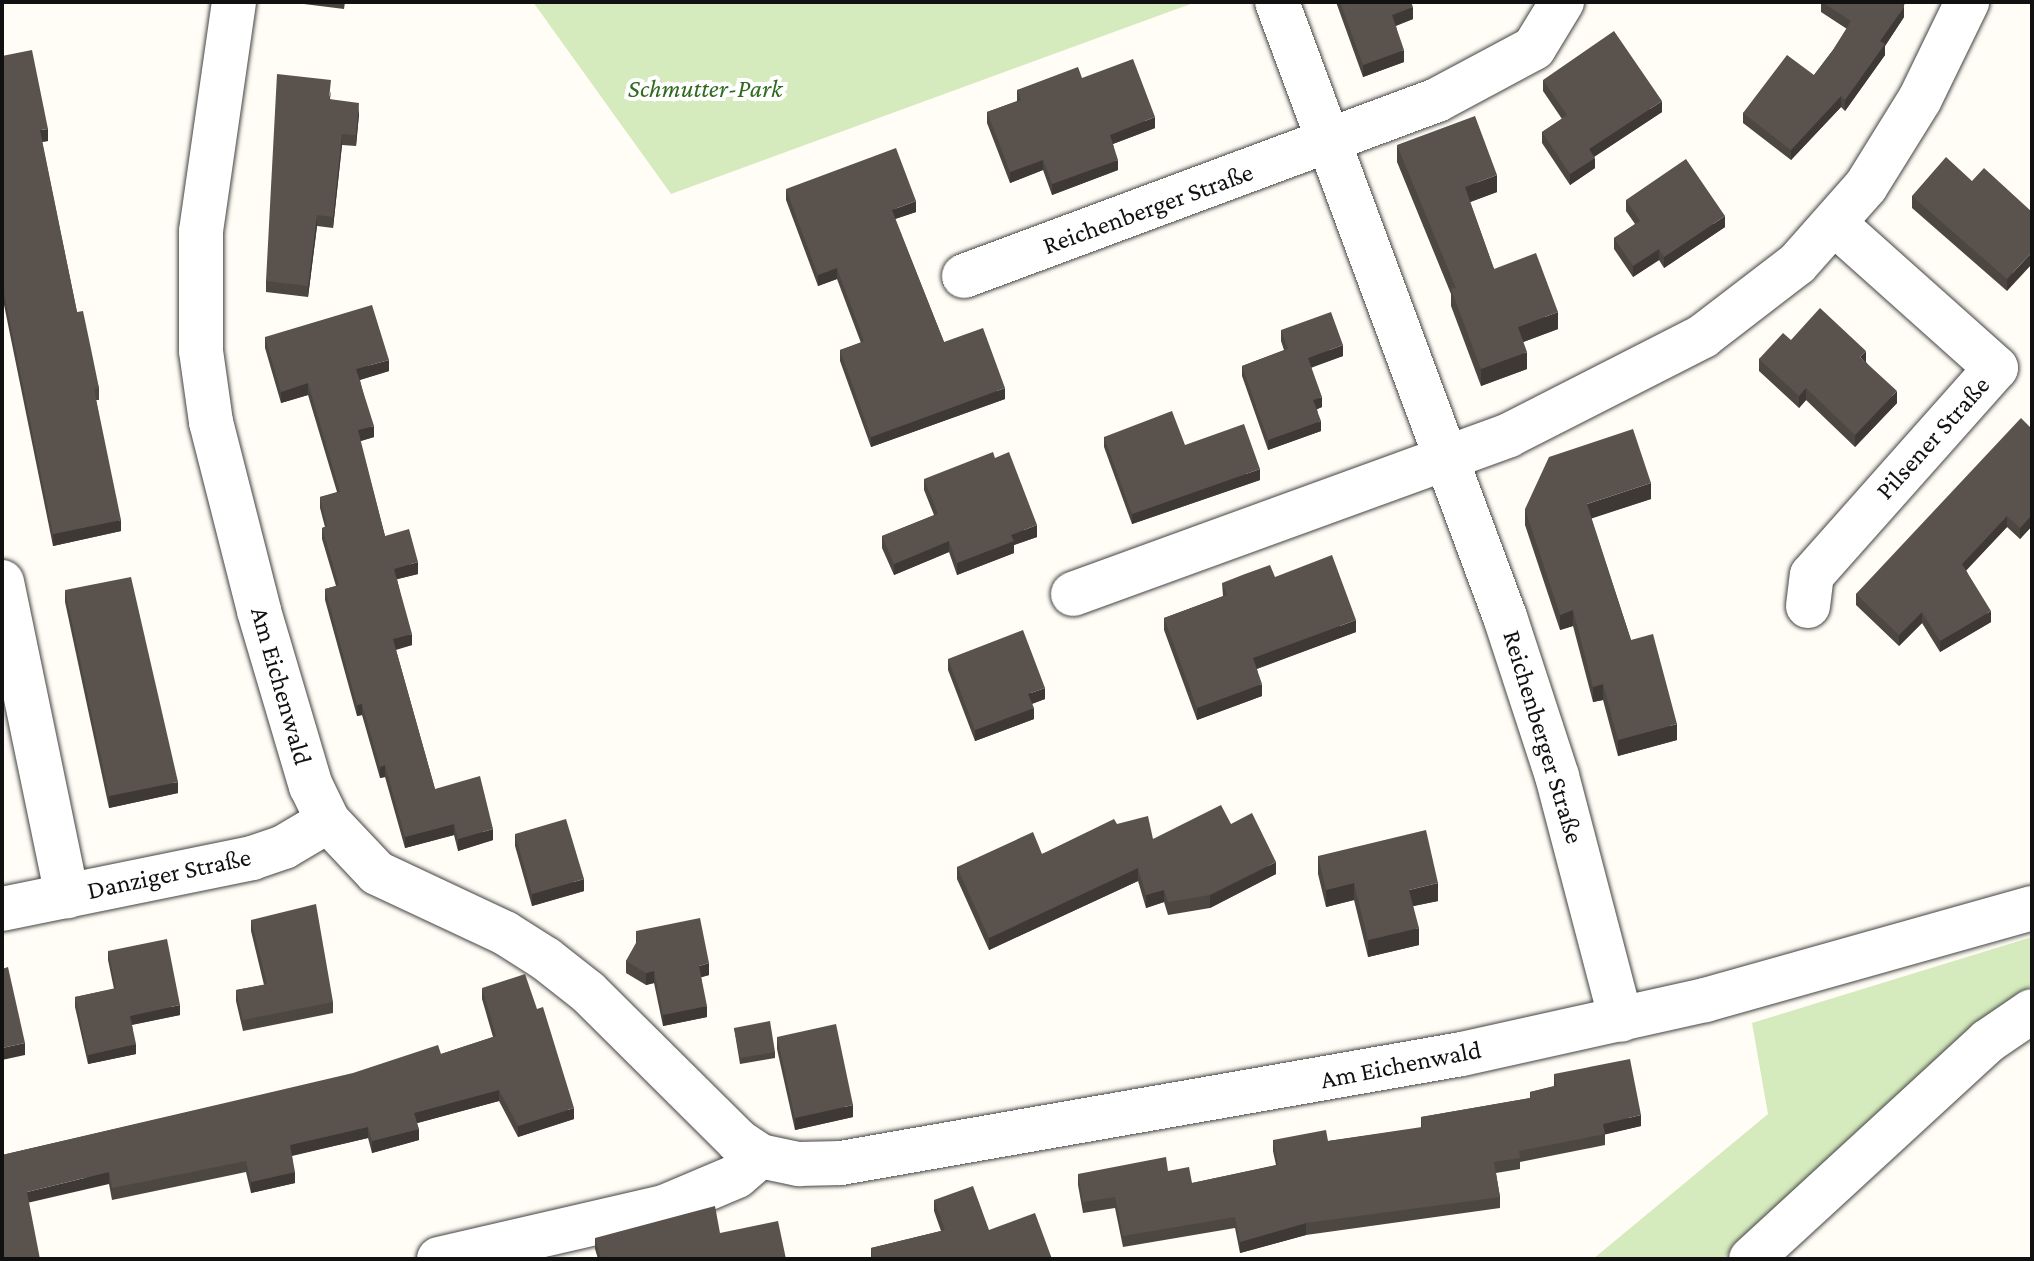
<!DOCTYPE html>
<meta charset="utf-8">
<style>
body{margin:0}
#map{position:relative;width:2034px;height:1261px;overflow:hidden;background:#fffdf5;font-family:"Crimson Pro",serif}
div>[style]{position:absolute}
.green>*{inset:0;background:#d5ebbd}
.roads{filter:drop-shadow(0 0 2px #444) drop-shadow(0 0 2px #444)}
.minor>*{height:44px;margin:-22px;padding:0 22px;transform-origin:22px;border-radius:22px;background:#fff}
.wall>*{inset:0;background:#4d4742}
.shaded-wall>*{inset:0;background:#3f3936}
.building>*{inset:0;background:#5a524d}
span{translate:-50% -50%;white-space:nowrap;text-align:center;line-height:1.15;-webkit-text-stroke:8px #fff;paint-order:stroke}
.park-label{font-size:26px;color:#2f6b1f;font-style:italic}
.street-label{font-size:26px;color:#111}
.frame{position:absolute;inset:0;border:4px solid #111;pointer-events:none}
</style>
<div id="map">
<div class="green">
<div style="clip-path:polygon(533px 2px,1196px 2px,671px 194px)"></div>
<div style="clip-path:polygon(2032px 937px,2032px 985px,1980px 1021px,1722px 1259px,1593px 1259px,1768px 1114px,1752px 1023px)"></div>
</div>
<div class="roads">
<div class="minor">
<div style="left:234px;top:2px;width:232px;rotate:98.2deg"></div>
<div style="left:201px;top:232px;width:119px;rotate:90deg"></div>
<div style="left:201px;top:351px;width:72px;rotate:82deg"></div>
<div style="left:211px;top:422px;width:195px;rotate:75.7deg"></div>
<div style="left:259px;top:611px;width:183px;rotate:73.5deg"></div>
<div style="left:311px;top:786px;width:39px;rotate:64deg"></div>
<div style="left:328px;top:821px;width:71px;rotate:46.7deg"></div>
<div style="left:377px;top:873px;width:141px;rotate:25.1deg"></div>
<div style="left:505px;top:933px;width:49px;rotate:32.4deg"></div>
<div style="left:546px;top:959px;width:53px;rotate:38.2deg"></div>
<div style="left:588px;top:992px;width:211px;rotate:44.8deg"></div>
<div style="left:738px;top:1141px;width:27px;rotate:34deg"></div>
<div style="left:760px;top:1156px;width:40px;rotate:12deg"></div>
<div style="left:799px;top:1164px;width:42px;rotate:-1.4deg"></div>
<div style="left:841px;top:1163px;width:630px;rotate:-9.96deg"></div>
<div style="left:1462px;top:1054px;width:249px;rotate:-12.5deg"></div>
<div style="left:1705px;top:1000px;width:340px;rotate:-15.7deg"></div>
<div style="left:1277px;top:2px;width:656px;rotate:69.66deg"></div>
<div style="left:1505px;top:617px;width:167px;rotate:71.9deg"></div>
<div style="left:1557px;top:776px;width:252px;rotate:75.3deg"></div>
<div style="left:964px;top:276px;width:505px;rotate:-20.41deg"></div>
<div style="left:1437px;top:100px;width:110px;rotate:-28.2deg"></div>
<div style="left:1534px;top:48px;width:54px;rotate:-58.7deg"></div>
<div style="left:2px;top:582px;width:321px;rotate:78.3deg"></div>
<div style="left:1073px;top:594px;width:464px;rotate:-20deg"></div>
<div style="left:1509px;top:435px;width:218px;rotate:-27deg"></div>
<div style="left:1703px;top:336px;width:118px;rotate:-37.5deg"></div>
<div style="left:1797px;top:264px;width:104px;rotate:-48.5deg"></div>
<div style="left:1866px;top:186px;width:102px;rotate:-58.2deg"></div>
<div style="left:1920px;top:99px;width:108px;rotate:-64.1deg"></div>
<div style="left:1808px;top:606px;width:31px;rotate:-83deg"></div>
<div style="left:1812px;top:575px;width:277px;rotate:-48.4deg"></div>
<div style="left:1996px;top:368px;width:216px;rotate:-138.2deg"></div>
<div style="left:2px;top:909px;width:255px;rotate:-11.5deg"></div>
<div style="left:252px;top:858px;width:34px;rotate:-19deg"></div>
<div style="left:284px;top:847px;width:51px;rotate:-30.6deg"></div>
<div style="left:439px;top:1259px;width:231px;rotate:-13deg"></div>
<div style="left:664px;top:1207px;width:79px;rotate:-23deg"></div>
<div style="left:737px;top:1176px;width:30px;rotate:-41deg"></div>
<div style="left:1751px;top:1259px;width:322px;rotate:-42.6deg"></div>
<div style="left:1988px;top:1041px;width:53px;rotate:-34.3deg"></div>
</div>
</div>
<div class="wall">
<div style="clip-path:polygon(288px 2px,345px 2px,344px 9px)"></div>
<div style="clip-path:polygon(1336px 2px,1411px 2px,1413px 19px,1396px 26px,1404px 62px,1363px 77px)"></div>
<div style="clip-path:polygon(1821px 2px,1906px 2px,1904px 5px,1904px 17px,1885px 46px,1885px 55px,1845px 111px,1841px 107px,1791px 160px,1743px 123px,1743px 113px,1814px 75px,1833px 50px,1847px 29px,1821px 12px)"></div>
<div style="clip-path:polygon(2px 56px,48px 141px,42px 142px,77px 312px,99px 388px,99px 400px,96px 400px,121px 531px,53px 546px,2px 295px)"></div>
<div style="clip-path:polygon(1082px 78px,1155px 128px,1113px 144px,1118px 170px,1052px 195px,1043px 170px,1010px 183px,987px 123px,987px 112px,1017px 101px,1017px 90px)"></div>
<div style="clip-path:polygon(1543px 80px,1662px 112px,1594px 157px,1595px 168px,1570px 185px,1542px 143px,1542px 132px,1562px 119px,1543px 91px)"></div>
<div style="clip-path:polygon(331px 91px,330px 99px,359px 114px,356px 146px,342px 145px,333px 228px,317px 226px,308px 297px,266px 292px,266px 281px)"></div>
<div style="clip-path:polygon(1397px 145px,1497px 192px,1470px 202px,1494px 269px,1558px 329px,1523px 342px,1527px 369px,1481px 386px,1451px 306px,1451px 294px,1397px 162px)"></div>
<div style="clip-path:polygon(1972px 181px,2032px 212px,2007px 291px,1912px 208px,1912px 196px)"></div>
<div style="clip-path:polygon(786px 189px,916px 212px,895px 219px,944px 342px,1005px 399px,871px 447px,840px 361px,840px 350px,861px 343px,837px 279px,818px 286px,786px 200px)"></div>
<div style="clip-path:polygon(1626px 200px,1725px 227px,1664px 268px,1659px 260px,1633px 277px,1614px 249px,1614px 238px,1635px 224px,1626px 211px)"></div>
<div style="clip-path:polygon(1281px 330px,1343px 356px,1311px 367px,1322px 407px,1317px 409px,1321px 431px,1268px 450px,1242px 376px,1242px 366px,1284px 350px,1281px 341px)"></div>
<div style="clip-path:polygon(265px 337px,389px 371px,360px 380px,374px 437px,360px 441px,385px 536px,418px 574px,397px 579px,412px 645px,396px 650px,435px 789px,493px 840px,458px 851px,454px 835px,405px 848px,385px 777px,380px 778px,362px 715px,357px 716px,325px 600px,325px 589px,336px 586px,322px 539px,322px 528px,325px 527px,320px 508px,320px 497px,337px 492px,308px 395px,281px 403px,265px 348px)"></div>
<div style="clip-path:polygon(1791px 340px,1866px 362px,1897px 403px,1855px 447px,1806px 400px,1799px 408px,1759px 371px,1759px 359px)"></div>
<div style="clip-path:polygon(2032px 429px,2032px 526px,2020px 539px,2007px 527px,1966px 570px,1991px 622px,1940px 652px,1922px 623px,1899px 646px,1856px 605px,1856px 594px)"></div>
<div style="clip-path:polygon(1104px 437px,1185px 445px,1260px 480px,1132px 524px,1104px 447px)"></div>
<div style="clip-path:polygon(924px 479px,1037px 537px,1014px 545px,1014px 553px,957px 575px,949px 552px,894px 575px,882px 548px,882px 536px,934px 515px,924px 490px)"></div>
<div style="clip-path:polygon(1651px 499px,1591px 518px,1631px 640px,1677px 740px,1618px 756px,1603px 700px,1593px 702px,1573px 626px,1560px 630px,1525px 525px,1525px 509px)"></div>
<div style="clip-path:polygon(1222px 583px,1356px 632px,1257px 669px,1262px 696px,1197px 720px,1164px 630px,1164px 618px,1223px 596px)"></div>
<div style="clip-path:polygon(65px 590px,178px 793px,109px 808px,65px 602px)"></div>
<div style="clip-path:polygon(948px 659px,1045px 699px,1032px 704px,1034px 719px,975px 741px,948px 670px)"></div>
<div style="clip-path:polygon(1117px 824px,1153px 839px,1231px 824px,1276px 874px,1210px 908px,1168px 915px,1164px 902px,1146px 908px,1138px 881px,989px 950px,957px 879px,957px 867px,1042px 854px)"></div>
<div style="clip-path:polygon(515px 834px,584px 891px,532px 906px,515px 846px)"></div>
<div style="clip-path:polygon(1318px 856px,1438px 901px,1413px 906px,1419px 945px,1368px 957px,1354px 900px,1326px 907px,1318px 874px)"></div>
<div style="clip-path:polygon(251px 920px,333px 1002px,333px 1013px,243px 1031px,236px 1001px,236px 990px,264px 985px,251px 931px)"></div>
<div style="clip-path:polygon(636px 931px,709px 975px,701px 977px,707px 1017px,663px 1026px,654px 983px,646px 985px,626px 973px,626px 961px,636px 944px)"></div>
<div style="clip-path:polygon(108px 951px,180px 1015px,132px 1025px,136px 1054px,88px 1064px,75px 1007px,75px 997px,114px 989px,108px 960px)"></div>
<div style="clip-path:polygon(482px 988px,574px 1119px,518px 1137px,499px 1101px,417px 1123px,419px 1140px,372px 1153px,368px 1138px,292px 1156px,295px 1183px,251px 1193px,246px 1172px,112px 1200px,109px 1184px,2px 1155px,441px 1054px,493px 1037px,482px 999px)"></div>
<div style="clip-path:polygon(734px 1028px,775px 1052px,775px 1058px,740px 1064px)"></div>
<div style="clip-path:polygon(777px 1037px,853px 1117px,795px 1130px,777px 1049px)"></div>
<div style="clip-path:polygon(1554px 1074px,1641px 1126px,1605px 1134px,1605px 1145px,1520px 1162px,1520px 1169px,1496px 1173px,1500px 1197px,1500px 1208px,1306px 1235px,1240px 1253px,1235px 1228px,1123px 1247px,1115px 1208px,1083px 1213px,1078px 1185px,1078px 1174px,1168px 1171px,1192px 1183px,1276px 1165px,1273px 1151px,1273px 1140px,1328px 1141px,1421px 1128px,1421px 1117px,1530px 1098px,1530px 1092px,1554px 1086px)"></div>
<div style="clip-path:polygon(934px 1200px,989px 1230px,1052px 1259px,871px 1259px,871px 1248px,941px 1231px,934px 1211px)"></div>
<div style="clip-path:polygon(720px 1233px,786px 1259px,598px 1259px,595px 1249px,595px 1238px)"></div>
</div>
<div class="shaded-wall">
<div style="clip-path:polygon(1413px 7px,1413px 19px,1392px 27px,1392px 15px)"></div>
<div style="clip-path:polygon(1904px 7px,1904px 17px,1885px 46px,1885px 55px,1845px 111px,1845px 100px,1880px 41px)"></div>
<div style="clip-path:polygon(1404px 50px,1404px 62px,1363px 77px,1363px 65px)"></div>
<div style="clip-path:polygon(1841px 96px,1841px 107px,1791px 160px,1791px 150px)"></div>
<div style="clip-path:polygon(1662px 101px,1662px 112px,1589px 160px,1589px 149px)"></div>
<div style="clip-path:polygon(359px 103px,359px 114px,356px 146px,356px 135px)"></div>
<div style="clip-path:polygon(1155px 117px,1155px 128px,1110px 145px,1110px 135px)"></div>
<div style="clip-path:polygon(48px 129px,48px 141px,40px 142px,40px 130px)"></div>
<div style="clip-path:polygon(342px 134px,342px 145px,333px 228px,333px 217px)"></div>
<div style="clip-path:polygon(1595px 158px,1595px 168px,1570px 185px,1570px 174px)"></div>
<div style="clip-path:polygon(1043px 160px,1043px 170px,1010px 183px,1010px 172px)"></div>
<div style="clip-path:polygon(1118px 160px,1118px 170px,1052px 195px,1052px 184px)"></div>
<div style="clip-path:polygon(1497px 175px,1497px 192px,1465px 204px,1465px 187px)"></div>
<div style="clip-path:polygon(916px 201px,916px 212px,892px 220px,892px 210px)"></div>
<div style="clip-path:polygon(317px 215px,317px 226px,308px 297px,308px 286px)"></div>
<div style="clip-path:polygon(1725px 216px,1725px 227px,1664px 268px,1664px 257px)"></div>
<div style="clip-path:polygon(1659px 249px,1659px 260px,1633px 277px,1633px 266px)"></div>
<div style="clip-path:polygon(2032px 252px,2032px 264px,2007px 291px,2007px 279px)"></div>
<div style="clip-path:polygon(837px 268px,837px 279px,818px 286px,818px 275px)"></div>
<div style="clip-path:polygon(1558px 312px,1558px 329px,1518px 344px,1518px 327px)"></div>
<div style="clip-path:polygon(1343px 345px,1343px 356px,1308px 369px,1308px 358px)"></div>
<div style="clip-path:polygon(1866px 351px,1866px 363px,1860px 357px)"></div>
<div style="clip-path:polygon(1527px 352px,1527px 369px,1481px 386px,1481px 369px)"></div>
<div style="clip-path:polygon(389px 360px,389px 371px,356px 381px,356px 369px)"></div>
<div style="clip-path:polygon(308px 383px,308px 395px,281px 403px,281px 392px)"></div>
<div style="clip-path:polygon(1005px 388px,1005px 399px,871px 447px,871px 437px)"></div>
<div style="clip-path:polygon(1806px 388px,1806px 400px,1799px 408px,1799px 396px)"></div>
<div style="clip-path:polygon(1897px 391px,1897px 403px,1855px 447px,1855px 435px)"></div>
<div style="clip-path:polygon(1322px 397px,1322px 407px,1313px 411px,1313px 400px)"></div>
<div style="clip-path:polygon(1321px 421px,1321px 431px,1268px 450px,1268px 440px)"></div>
<div style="clip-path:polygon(374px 426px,374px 437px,358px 442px,358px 430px)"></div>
<div style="clip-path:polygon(1260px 469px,1260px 480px,1132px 524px,1132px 514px)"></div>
<div style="clip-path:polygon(1651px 483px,1651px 499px,1587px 520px,1587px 504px)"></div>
<div style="clip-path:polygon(2032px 515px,2032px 526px,2020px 539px,2020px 528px)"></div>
<div style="clip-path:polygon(2007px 516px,2007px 527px,1962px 575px,1962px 564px)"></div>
<div style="clip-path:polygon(121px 520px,121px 531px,53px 546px,53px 534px)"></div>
<div style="clip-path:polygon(1037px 525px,1037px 537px,1014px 545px,1014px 553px,957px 575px,957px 563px,1011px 535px)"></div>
<div style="clip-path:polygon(949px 541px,949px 552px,894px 575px,894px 564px)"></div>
<div style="clip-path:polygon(418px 562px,418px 574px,394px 580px,394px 569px)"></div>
<div style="clip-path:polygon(1573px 610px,1573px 626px,1560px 630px,1560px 615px)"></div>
<div style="clip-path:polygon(1991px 611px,1991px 622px,1940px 652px,1940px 641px)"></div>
<div style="clip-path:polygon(1922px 612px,1922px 623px,1899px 646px,1899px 635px)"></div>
<div style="clip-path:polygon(1356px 620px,1356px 632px,1253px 670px,1253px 658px)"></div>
<div style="clip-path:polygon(412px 634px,412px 645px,393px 650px,393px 639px)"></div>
<div style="clip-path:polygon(1262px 684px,1262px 696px,1197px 720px,1197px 708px)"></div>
<div style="clip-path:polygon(1603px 684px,1603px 700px,1593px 702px,1593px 687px)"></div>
<div style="clip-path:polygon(1045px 688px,1045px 699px,1028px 705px,1028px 694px)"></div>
<div style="clip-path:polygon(362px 704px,362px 715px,357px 716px,357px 705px)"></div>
<div style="clip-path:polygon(1034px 708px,1034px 719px,975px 741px,975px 730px)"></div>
<div style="clip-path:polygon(1677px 724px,1677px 740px,1618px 756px,1618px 740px)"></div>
<div style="clip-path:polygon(385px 765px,385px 777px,380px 778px,380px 767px)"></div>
<div style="clip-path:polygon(178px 782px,178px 793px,109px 808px,109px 796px)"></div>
<div style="clip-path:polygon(454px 824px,454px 835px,405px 848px,405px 837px)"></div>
<div style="clip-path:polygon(493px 829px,493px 840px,458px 851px,458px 839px)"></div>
<div style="clip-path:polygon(1276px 862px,1276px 874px,1210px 908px,1210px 895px)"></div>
<div style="clip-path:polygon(1138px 868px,1138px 881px,989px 950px,989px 938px)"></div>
<div style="clip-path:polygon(584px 879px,584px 891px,532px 906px,532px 894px)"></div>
<div style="clip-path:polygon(1354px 883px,1354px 900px,1326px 907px,1326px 890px)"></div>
<div style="clip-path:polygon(1438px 883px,1438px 901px,1409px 907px,1409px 890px)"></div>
<div style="clip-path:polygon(1164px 890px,1164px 902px,1146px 908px,1146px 895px)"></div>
<div style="clip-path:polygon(1419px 928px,1419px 945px,1368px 957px,1368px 940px)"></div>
<div style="clip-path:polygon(709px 963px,709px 975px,699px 978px,699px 966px)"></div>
<div style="clip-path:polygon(654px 971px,654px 983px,646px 985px,646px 973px)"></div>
<div style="clip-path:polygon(180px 1005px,180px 1015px,130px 1025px,130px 1016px)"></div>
<div style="clip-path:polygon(707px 1006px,707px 1017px,663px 1026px,663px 1015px)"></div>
<div style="clip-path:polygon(25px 1043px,25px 1055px,2px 1060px,2px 1048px)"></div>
<div style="clip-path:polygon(136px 1044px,136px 1054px,88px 1064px,88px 1055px)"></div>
<div style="clip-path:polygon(499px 1090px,499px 1101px,414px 1124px,414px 1113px)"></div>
<div style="clip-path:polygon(853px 1105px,853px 1117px,795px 1130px,795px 1118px)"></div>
<div style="clip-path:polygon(574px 1108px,574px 1119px,518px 1137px,518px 1126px)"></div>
<div style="clip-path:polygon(1641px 1115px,1641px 1126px,1603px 1135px,1603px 1124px)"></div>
<div style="clip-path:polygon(368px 1127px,368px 1138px,290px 1156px,290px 1145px)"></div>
<div style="clip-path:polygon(419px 1129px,419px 1140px,372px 1153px,372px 1141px)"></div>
<div style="clip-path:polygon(109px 1172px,109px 1184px,27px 1203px,27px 1192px)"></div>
<div style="clip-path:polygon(295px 1172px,295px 1183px,251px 1193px,251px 1182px)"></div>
<div style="clip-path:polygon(1306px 1223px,1306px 1235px,1240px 1253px,1240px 1242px)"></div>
</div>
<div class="building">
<div style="clip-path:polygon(1340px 2px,1411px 2px,1413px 7px,1392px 15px,1404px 50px,1363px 65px)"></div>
<div style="clip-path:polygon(1822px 2px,1903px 2px,1904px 7px,1880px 41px,1885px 44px,1845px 100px,1841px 96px,1791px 150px,1743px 113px,1787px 55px,1814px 75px,1833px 50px,1851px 21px)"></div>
<div style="clip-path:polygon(1614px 31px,1662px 101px,1589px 149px,1595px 158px,1570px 174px,1542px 132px,1567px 115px,1543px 80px)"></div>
<div style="clip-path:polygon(32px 50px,48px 129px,40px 130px,77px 312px,83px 311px,91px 349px,99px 388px,94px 389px,121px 520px,53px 534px,2px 283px,2px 56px)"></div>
<div style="clip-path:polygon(1133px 59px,1155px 117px,1110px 135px,1118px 160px,1052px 184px,1043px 160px,1010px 172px,987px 112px,1021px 100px,1017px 90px,1078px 67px,1082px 78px)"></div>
<div style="clip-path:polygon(277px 74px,331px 80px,329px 99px,359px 103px,356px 135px,342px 134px,333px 217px,317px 215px,308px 286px,266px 281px)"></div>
<div style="clip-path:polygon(1475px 116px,1497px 175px,1465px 187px,1494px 269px,1536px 253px,1558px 312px,1518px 327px,1527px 352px,1481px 369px,1451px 289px,1456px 288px,1397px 145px)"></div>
<div style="clip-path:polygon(896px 148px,916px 201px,892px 210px,944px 342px,983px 328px,1005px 388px,871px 437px,840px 350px,864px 341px,837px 268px,818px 275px,786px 189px)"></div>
<div style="clip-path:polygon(1946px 157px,1972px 181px,1984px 168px,2032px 212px,2032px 252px,2007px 279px,1912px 196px)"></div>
<div style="clip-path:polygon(1686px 159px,1725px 216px,1664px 257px,1659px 249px,1633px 266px,1614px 238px,1640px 221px,1626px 200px)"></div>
<div style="clip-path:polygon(372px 305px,389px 360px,356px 369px,374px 426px,358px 430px,385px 536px,409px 529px,418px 562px,394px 569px,412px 634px,393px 639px,435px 789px,480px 776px,493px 829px,458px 839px,454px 824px,405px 837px,385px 765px,380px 767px,362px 704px,357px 705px,325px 589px,339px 585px,322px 528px,327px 526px,320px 497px,340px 492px,308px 383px,281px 392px,265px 337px)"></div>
<div style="clip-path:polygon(1820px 308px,1866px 351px,1860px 357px,1897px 391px,1855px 435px,1806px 388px,1799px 396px,1759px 359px,1783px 333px,1791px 340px)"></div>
<div style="clip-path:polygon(1331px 312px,1343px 345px,1308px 358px,1322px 397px,1313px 400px,1321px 421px,1268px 440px,1242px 366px,1288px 349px,1281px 330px)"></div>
<div style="clip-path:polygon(1172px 411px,1185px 445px,1244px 424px,1260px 469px,1132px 514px,1104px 437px)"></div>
<div style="clip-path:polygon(2021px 418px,2032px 429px,2032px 515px,2020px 528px,2007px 516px,1962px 564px,1991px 611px,1940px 641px,1922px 612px,1899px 635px,1856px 594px)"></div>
<div style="clip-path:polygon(1633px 429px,1651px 483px,1587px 504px,1631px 640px,1653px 634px,1677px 724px,1618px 740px,1603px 684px,1593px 687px,1573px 610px,1560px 615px,1525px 509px,1549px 457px)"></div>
<div style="clip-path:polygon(993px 452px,995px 458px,1009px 452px,1037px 525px,1011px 535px,1014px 541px,957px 563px,949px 541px,894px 564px,882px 536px,938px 514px,924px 479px)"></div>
<div style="clip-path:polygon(1332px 555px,1356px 620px,1253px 658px,1262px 684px,1197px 708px,1164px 618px,1227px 595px,1222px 583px,1245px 574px,1270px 565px,1275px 577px)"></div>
<div style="clip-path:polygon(131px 577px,178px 782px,109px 796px,65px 590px)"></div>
<div style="clip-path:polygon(1023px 630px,1045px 688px,1028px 694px,1034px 708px,975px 730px,948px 659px)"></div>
<div style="clip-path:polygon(1221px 805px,1231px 824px,1252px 813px,1276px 862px,1210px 895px,1168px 902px,1164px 890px,1146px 895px,1138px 868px,989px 938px,957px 867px,1033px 832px,1042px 854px,1114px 819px,1117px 824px,1148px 816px,1153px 839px)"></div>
<div style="clip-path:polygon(566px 819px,584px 879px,532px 894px,515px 834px)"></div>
<div style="clip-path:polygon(1426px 830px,1438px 883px,1409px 890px,1419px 928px,1368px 940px,1354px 883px,1326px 890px,1318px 856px)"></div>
<div style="clip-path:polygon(316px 904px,333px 1002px,243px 1020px,236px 990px,267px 984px,251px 920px)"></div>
<div style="clip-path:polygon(700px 918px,709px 963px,699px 966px,707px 1006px,663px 1015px,654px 971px,646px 973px,626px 961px,637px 941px,636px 931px)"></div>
<div style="clip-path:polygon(167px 939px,180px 1005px,130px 1016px,136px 1044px,88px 1055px,75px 997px,116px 988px,108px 951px)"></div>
<div style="clip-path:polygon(8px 967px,25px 1043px,2px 1048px,2px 969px)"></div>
<div style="clip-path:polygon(525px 974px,537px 1009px,543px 1007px,574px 1108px,518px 1126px,499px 1090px,414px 1113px,419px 1129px,372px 1141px,368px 1127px,290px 1145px,295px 1172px,251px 1182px,246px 1161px,112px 1188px,109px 1172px,27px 1192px,40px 1259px,2px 1259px,2px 1155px,353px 1073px,438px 1045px,441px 1054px,496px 1036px,482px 988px)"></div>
<div style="clip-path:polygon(770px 1021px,775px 1052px,740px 1058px,734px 1028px)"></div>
<div style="clip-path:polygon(836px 1024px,853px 1105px,795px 1118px,777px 1037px)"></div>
<div style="clip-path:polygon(1630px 1059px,1641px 1115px,1603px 1124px,1605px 1134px,1519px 1151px,1520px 1158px,1494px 1162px,1500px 1197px,1306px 1223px,1240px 1242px,1235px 1217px,1123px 1236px,1115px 1197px,1083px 1202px,1078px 1174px,1166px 1157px,1168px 1171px,1189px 1167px,1192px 1183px,1278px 1165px,1273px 1140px,1326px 1130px,1328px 1141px,1422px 1127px,1421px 1117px,1531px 1098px,1530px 1092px,1556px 1086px,1554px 1074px)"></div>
<div style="clip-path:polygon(973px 1186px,989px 1230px,1035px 1213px,1052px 1259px,873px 1259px,871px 1248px,945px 1230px,934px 1200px)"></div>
<div style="clip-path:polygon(715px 1206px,720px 1233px,778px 1221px,786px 1259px,601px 1259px,595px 1238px)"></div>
</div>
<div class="park-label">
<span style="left:705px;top:89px">Schmutter-Park</span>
</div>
<div class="street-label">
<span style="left:1148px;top:209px;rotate:-20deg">Reichenberger Straße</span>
<span style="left:1933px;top:438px;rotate:-48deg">Pilsener Straße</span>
<span style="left:281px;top:686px;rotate:74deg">Am Eichenwald</span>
<span style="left:1543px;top:737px;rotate:73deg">Reichenberger Straße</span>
<span style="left:169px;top:874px;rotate:-12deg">Danziger Straße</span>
<span style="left:1401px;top:1065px;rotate:-11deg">Am Eichenwald</span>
</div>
<div class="frame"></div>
</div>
